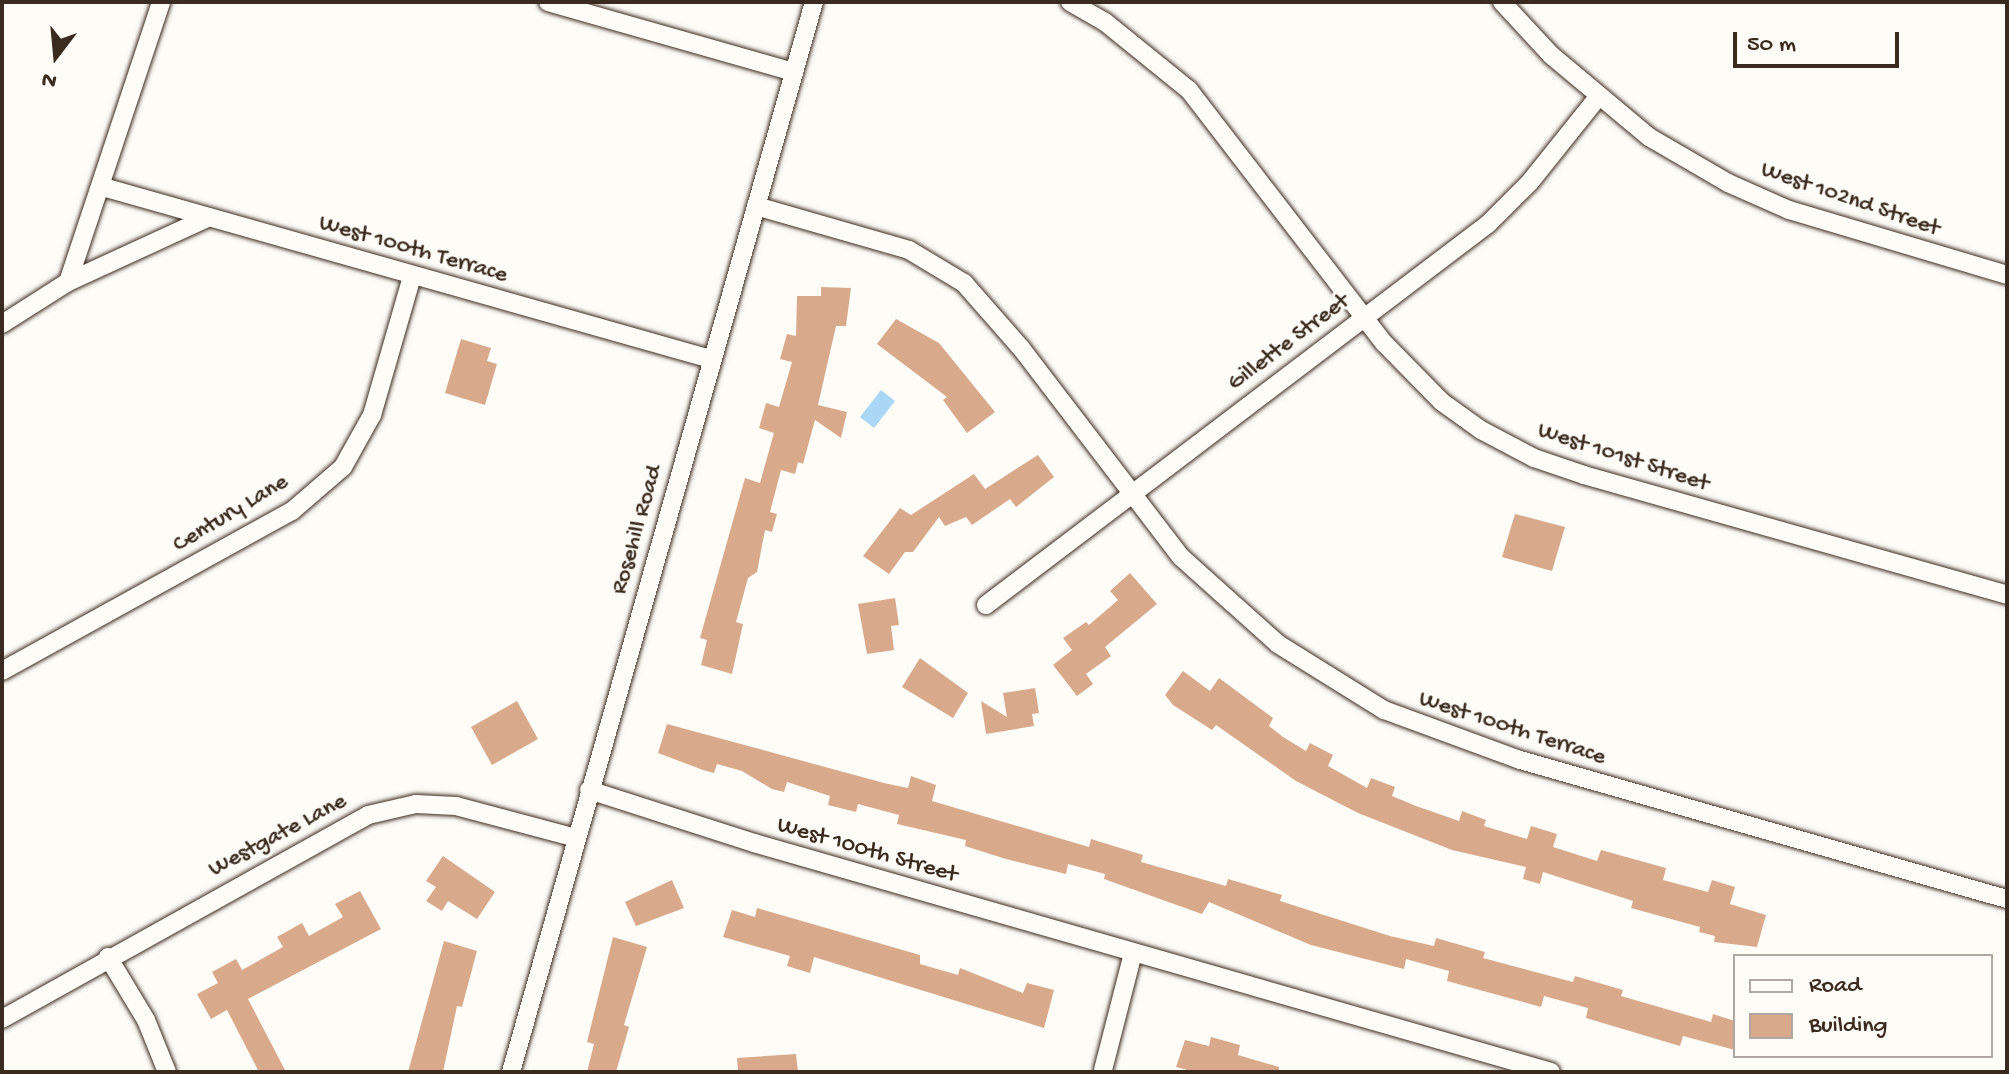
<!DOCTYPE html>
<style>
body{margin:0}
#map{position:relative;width:2009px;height:1074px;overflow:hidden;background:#fdfcf7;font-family:"Gochi Hand",sans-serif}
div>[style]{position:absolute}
.water>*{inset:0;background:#abd7f7}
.building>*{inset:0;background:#d9a98c}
.roads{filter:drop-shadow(0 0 2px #3b2a1e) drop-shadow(0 0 2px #3b2a1e)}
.street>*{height:18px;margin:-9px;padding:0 9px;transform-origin:9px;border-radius:9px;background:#fdfcf7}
span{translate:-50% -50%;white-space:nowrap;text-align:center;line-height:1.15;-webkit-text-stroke:6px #fdfcf7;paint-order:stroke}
.street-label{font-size:24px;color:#3b2a1e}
.frame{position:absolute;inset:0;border:4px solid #3b2a1e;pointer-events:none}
.legend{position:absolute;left:1733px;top:954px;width:260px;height:104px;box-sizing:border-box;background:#fdfcf7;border:2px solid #afa8a0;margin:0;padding:10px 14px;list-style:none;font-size:24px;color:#3b2a1e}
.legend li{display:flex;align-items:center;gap:16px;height:40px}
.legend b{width:40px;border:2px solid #afa8a0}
.north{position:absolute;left:16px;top:16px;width:80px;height:80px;-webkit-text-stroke:6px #fdfcf7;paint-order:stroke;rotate:196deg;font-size:22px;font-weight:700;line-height:32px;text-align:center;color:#3b2a1e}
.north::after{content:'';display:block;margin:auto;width:28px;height:36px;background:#3b2a1e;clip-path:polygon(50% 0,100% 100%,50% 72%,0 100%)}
.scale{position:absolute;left:1733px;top:32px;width:166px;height:36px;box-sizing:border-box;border:4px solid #3b2a1e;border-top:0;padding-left:10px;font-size:24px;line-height:28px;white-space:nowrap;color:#3b2a1e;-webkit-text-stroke:6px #fdfcf7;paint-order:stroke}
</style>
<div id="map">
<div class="water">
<div style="clip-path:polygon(881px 390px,895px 401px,874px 428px,860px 417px)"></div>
</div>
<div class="building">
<div style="clip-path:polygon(821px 287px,851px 288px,846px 326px,836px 326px,818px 405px,847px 412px,841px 438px,815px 420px,803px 464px,798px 462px,795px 474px,781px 470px,770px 512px,777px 514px,772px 532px,765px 530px,757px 572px,748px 578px,736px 622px,743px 624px,732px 674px,701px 665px,707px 640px,700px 638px,745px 478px,760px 483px,774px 433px,759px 428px,766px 403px,779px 407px,792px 362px,780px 359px,787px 334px,796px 336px,797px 296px,821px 296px)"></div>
<div style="clip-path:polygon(896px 319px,939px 343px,995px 412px,967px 433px,943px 400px,947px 397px,877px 344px)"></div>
<div style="clip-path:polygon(461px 339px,491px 348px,487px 361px,497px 364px,485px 405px,445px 393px)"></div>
<div style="clip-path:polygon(1038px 455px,1054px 477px,1016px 507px,1010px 499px,972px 525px,966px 517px,945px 526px,939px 517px,913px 552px,905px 552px,889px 574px,863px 556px,900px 508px,911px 515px,974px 474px,985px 489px)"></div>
<div style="clip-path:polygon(1515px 514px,1565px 527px,1552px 571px,1502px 557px)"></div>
<div style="clip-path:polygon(1130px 573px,1157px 604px,1105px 647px,1111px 656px,1086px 674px,1093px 684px,1077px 696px,1053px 665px,1072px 650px,1063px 638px,1086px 622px,1089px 625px,1118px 600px,1110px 591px)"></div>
<div style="clip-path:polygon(895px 598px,899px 625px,891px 626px,894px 650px,867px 654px,858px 604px)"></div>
<div style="clip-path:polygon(920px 658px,968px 693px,953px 718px,902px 687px)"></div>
<div style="clip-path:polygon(1183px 671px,1210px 691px,1219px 678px,1273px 718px,1269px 726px,1283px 737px,1306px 751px,1310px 743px,1333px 755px,1328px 766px,1367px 788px,1371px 778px,1395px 787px,1392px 796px,1416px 806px,1459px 821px,1462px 811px,1486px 820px,1484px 826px,1527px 839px,1531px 826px,1557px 834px,1553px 847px,1597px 861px,1601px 850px,1666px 868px,1663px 880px,1708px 892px,1712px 880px,1735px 887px,1730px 904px,1766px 915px,1757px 947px,1714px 942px,1715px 936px,1699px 932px,1700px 927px,1631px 908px,1633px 901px,1543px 872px,1540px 884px,1523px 879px,1526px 867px,1452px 850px,1358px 813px,1296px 781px,1216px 725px,1212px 730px,1173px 705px,1165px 695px)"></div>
<div style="clip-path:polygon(1035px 688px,1039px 713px,1032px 714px,1034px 726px,986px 734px,981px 701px,1007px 717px,1003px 693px)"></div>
<div style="clip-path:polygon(517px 701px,538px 739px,492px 765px,471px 727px)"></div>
<div style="clip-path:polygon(667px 724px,884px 783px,908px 788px,911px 776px,936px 785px,932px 801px,1089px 847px,1091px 839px,1143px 855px,1141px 862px,1226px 886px,1228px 879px,1282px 895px,1280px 901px,1390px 936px,1434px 946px,1436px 938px,1485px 952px,1483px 958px,1573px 982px,1575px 976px,1623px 990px,1621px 996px,1711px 1022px,1713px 1014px,1735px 1021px,1735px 1050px,1683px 1036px,1680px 1046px,1586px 1018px,1588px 1008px,1544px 996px,1541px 1007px,1447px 981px,1449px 971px,1406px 959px,1404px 969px,1311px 945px,1209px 902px,1202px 914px,1104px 879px,1105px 874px,1068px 864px,1066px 874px,1006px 859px,965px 846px,966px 840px,897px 824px,899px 815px,858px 804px,856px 812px,828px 805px,830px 796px,787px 782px,784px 792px,772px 789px,742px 771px,717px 764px,714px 773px,703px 770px,658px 753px)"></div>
<div style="clip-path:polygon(443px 856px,495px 892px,477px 919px,448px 901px,442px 911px,426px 901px,436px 887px,426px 881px)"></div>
<div style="clip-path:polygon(672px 880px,684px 908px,636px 926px,625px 902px)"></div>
<div style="clip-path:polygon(360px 891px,381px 929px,248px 999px,286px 1072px,259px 1072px,227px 1010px,211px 1019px,197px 994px,218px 983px,212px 972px,236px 959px,242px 970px,283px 947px,277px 937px,302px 923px,309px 936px,343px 917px,335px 904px)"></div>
<div style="clip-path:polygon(757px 908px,920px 955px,920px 964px,958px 975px,960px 968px,1023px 993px,1027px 983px,1054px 990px,1044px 1028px,814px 957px,810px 973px,787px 966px,790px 956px,723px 937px,732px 910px,755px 917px)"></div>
<div style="clip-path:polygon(613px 937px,647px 947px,624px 1025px,629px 1027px,616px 1072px,587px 1072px,594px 1044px,587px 1042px)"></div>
<div style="clip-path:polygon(444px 941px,477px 951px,462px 1007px,457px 1006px,443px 1072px,408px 1072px)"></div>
<div style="clip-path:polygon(1211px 1037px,1240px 1045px,1238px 1055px,1279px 1067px,1279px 1072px,1195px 1072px,1176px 1067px,1185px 1040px,1209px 1046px)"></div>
<div style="clip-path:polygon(796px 1054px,798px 1072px,738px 1072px,737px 1058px)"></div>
</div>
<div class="roads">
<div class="street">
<div style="left:548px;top:2px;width:256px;rotate:15.9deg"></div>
<div style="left:1070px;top:2px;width:40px;rotate:29.7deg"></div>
<div style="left:1105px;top:22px;width:108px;rotate:39deg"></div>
<div style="left:1189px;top:90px;width:319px;rotate:52.4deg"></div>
<div style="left:1384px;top:343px;width:83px;rotate:45.5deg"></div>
<div style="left:1442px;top:402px;width:48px;rotate:35.7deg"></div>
<div style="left:1481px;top:430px;width:60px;rotate:27.8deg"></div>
<div style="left:1534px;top:458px;width:53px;rotate:18.8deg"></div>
<div style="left:1584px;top:475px;width:440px;rotate:15.8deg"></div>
<div style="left:1502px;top:2px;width:72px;rotate:47.2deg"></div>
<div style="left:1551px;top:55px;width:128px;rotate:39.9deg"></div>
<div style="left:1649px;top:137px;width:91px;rotate:30.2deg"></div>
<div style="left:1728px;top:183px;width:67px;rotate:23.9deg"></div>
<div style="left:1789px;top:210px;width:227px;rotate:16.6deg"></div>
<div style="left:103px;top:187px;width:632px;rotate:15.8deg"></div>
<div style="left:756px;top:206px;width:159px;rotate:16deg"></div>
<div style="left:909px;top:250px;width:64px;rotate:31deg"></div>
<div style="left:964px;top:283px;width:86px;rotate:48.8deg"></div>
<div style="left:1021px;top:348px;width:263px;rotate:52.6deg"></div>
<div style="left:1181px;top:557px;width:130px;rotate:41.9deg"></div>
<div style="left:1278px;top:644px;width:125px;rotate:31.9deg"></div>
<div style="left:1384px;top:710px;width:145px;rotate:20.2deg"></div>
<div style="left:1520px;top:760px;width:506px;rotate:15.93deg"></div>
<div style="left:68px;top:282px;width:155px;rotate:-24.7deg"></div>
<div style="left:2px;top:324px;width:78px;rotate:-32.5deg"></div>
<div style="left:68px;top:282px;width:295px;rotate:-71.6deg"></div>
<div style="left:986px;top:605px;width:630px;rotate:-37.2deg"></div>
<div style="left:1488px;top:224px;width:59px;rotate:-45deg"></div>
<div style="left:1530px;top:182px;width:110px;rotate:-51.3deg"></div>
<div style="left:2px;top:671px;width:331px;rotate:-28.9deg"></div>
<div style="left:292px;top:511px;width:67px;rotate:-40.8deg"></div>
<div style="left:343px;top:467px;width:60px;rotate:-60.9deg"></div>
<div style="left:372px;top:415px;width:145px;rotate:-73.9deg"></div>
<div style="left:589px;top:790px;width:173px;rotate:17.8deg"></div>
<div style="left:754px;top:843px;width:829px;rotate:16.03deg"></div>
<div style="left:108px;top:957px;width:74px;rotate:58.9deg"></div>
<div style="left:146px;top:1020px;width:56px;rotate:68deg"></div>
<div style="left:2px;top:1019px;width:419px;rotate:-29.1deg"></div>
<div style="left:368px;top:815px;width:49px;rotate:-12.9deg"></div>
<div style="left:416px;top:804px;width:40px;rotate:2.9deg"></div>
<div style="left:456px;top:806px;width:124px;rotate:14.9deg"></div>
<div style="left:1103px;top:1070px;width:121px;rotate:-75.6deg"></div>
<div style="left:511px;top:1072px;width:1112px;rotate:-74.19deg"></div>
</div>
</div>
<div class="street-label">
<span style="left:1850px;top:200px;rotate:19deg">West 102nd Street</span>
<span style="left:413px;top:250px;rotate:16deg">West 100th Terrace</span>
<span style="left:1289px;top:343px;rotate:-37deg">Gillette Street</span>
<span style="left:1623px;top:458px;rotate:18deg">West 101st Street</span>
<span style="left:231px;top:514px;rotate:-31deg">Century Lane</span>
<span style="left:638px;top:530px;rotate:-74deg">Rosehill Road</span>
<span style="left:1512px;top:729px;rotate:18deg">West 100th Terrace</span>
<span style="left:278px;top:836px;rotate:-28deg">Westgate Lane</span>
<span style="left:867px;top:851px;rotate:16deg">West 100th Street</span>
</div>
<div class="frame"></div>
<ul class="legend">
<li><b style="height:10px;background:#fdfcf7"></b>Road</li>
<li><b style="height:22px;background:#d9a98c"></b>Building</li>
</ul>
<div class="north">N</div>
<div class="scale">50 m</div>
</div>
